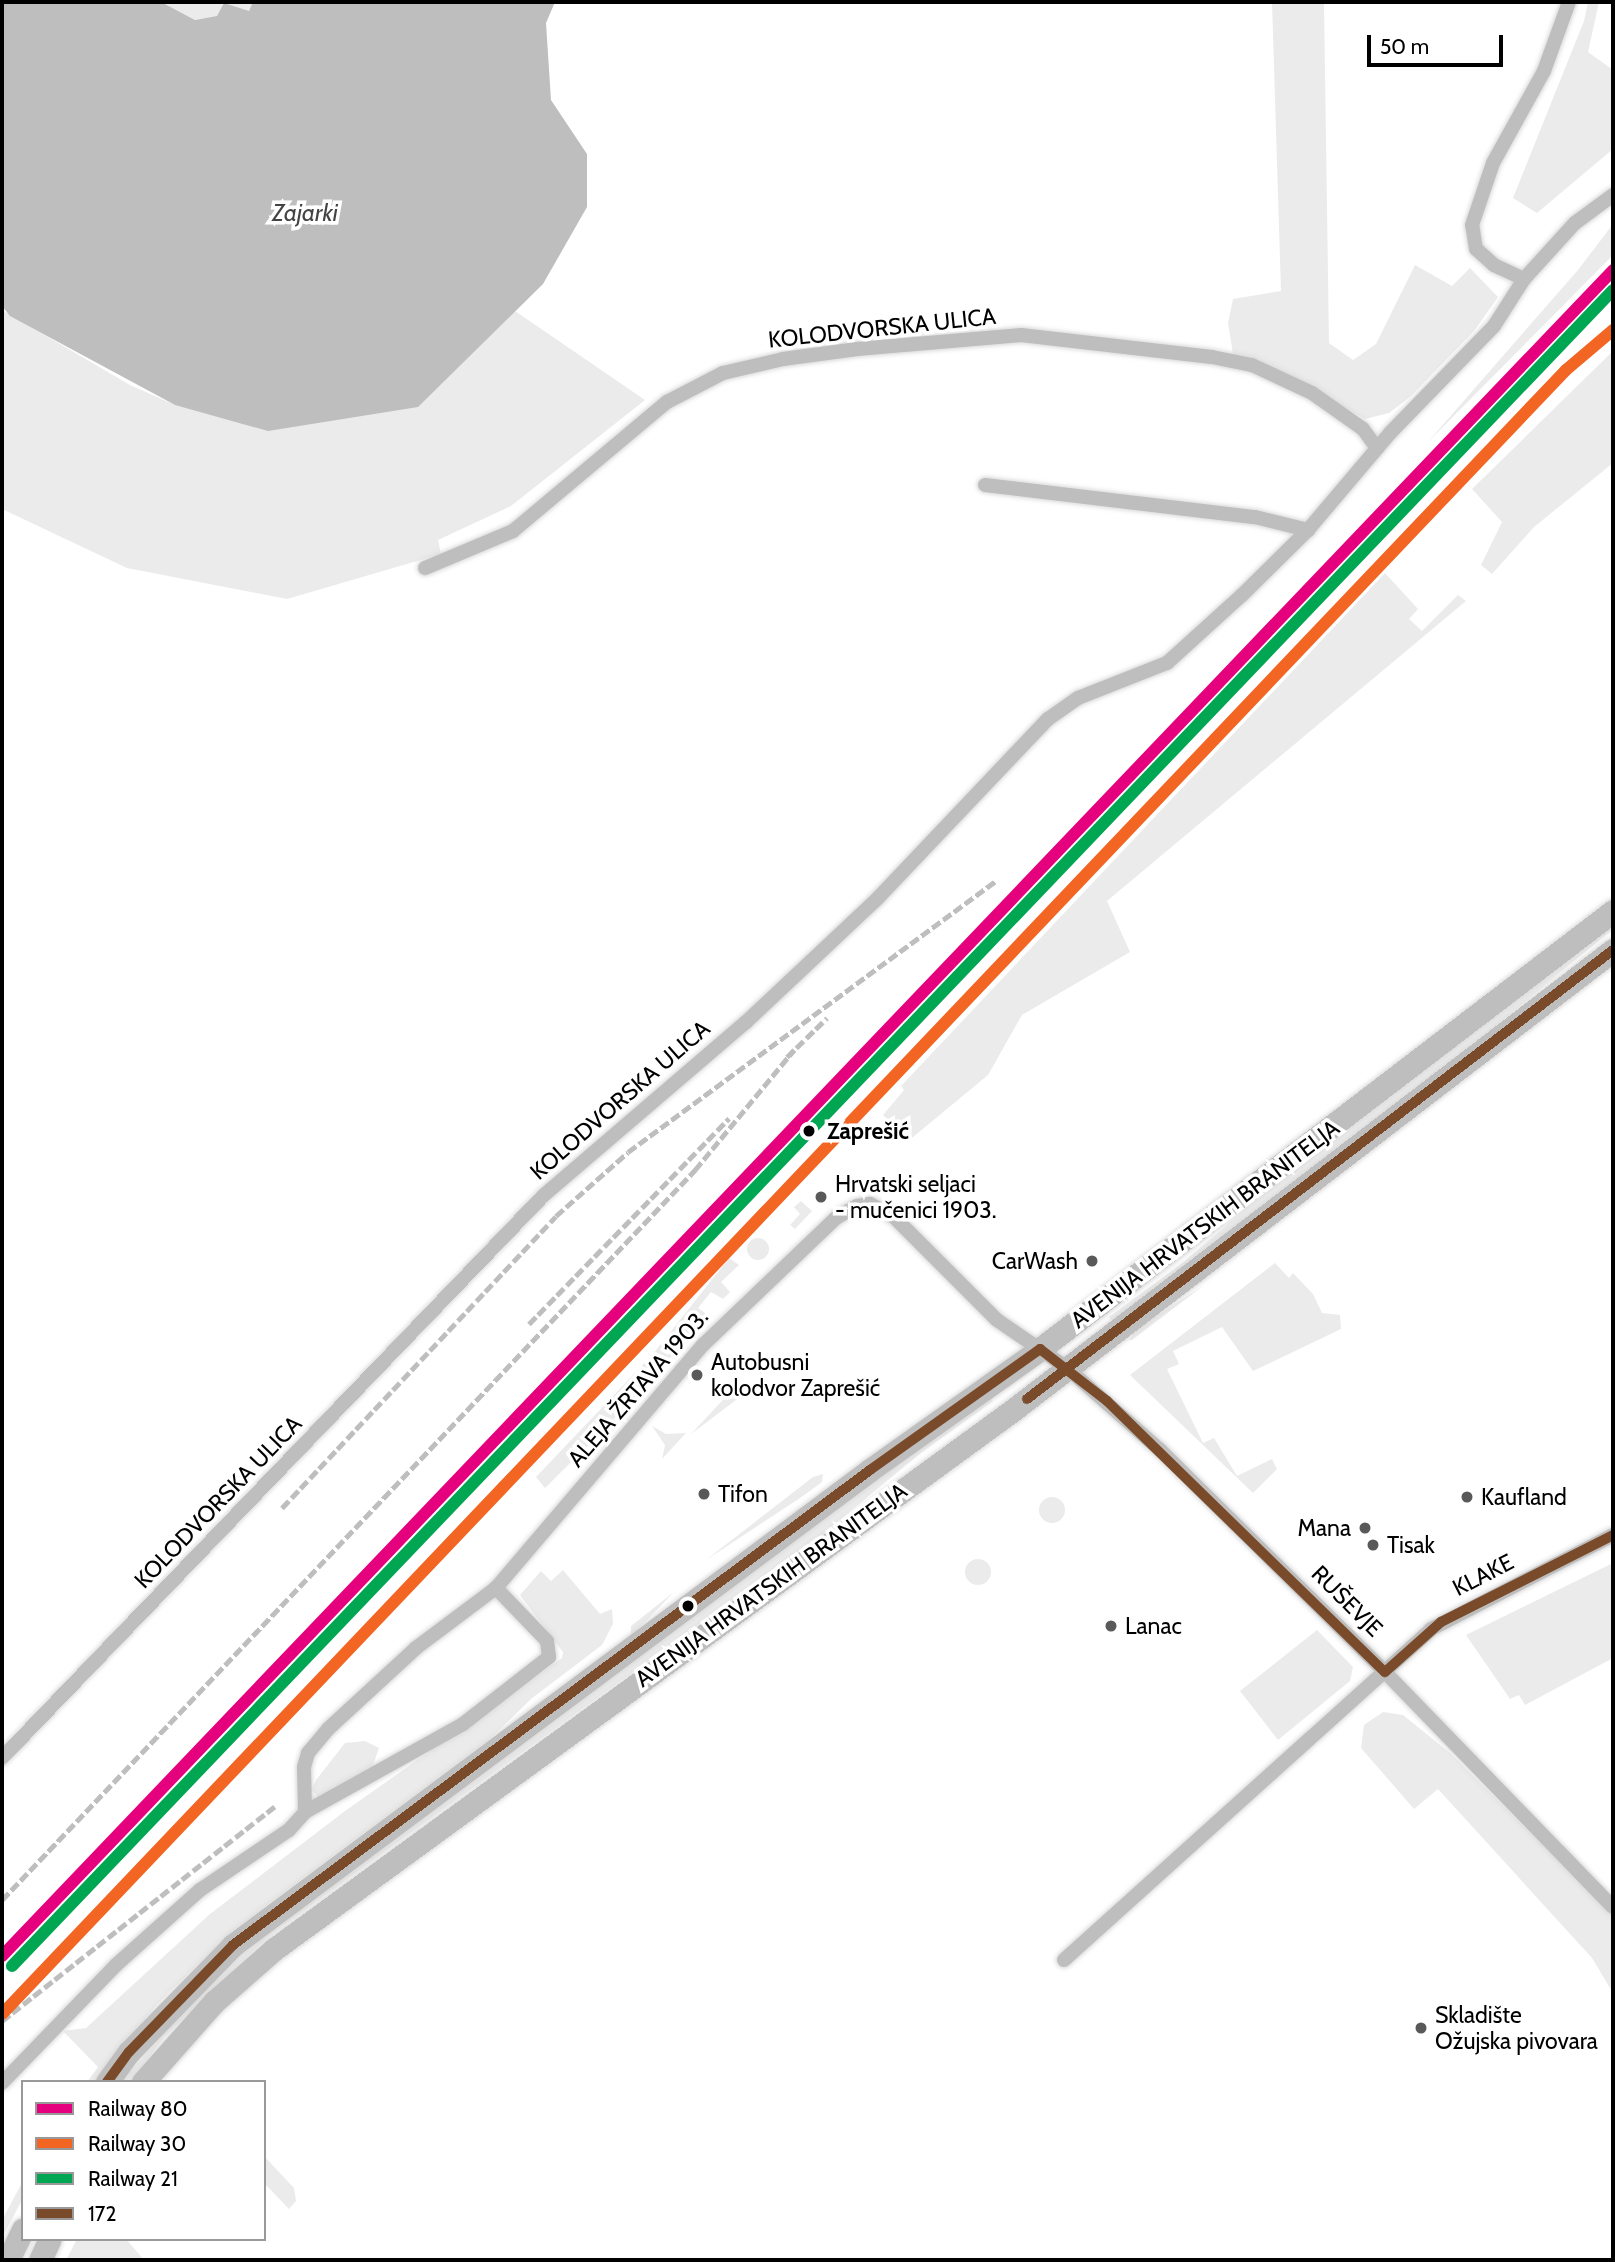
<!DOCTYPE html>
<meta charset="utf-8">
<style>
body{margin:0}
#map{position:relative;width:1615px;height:2262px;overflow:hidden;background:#fff;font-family:Cabin,sans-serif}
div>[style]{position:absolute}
.green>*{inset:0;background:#ebebeb}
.round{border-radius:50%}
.water>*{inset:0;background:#bebebe}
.roads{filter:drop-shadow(0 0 2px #dbdbdb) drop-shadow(0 0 2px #dbdbdb)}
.street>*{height:14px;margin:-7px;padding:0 7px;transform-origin:7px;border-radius:7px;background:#bebebe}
.primary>*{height:23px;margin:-11.5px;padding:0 11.5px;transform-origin:11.5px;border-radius:11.5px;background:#bebebe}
.rail>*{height:5px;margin-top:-2.5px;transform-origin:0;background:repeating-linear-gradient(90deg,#bebebe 0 10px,transparent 0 13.5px)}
.bus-1>*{height:10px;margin:-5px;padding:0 5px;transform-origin:5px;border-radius:5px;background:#7a4b2a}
.rail-1>*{height:12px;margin:-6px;padding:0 6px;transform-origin:6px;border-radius:6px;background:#e5007d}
.rail-2>*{height:12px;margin:-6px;padding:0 6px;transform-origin:6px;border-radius:6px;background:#f26522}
.rail-3>*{height:12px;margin:-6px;padding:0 6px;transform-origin:6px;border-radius:6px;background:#00a651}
.dots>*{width:19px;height:19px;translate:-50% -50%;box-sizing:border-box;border:4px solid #fff;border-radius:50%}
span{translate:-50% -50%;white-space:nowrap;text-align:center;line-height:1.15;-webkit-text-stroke:7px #fff;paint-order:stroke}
.street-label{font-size:23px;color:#000}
.stop-label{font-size:23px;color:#000;font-weight:700}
.left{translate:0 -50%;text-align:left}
.poi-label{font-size:23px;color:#000}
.right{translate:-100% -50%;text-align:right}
.water-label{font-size:24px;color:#434343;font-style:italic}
.frame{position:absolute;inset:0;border:4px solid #000;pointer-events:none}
.legend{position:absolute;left:21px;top:2080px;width:245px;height:161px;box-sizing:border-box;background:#fff;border:2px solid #999;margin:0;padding:9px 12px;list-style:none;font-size:21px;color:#000}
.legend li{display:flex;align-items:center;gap:14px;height:35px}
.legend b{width:35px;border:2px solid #999}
.scale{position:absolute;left:1367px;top:35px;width:136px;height:32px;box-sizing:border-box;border:4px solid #000;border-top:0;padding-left:9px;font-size:21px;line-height:24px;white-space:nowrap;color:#000;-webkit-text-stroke:5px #fff;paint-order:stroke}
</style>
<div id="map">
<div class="green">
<div style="clip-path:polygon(161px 2px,253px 2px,253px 4px,249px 11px,195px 20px)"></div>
<div style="clip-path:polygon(1272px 2px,1324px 2px,1329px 343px,1353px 360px,1376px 344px,1415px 265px,1452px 286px,1470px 268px,1498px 297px,1474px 331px,1410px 397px,1389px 413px,1365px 419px,1276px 369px,1233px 354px,1228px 323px,1233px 299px,1281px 291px)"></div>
<div style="clip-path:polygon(1588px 2px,1599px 2px,1588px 52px,1613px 70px,1613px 149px,1537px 213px,1513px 198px,1584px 21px)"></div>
<div style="clip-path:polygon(1613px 224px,1613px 255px,1427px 443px,1578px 270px)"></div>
<div style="clip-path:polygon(2px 310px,130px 385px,175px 405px,417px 407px,515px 311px,645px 400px,511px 506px,438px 540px,441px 554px,287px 599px,127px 568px,2px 509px)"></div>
<div style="clip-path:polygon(1613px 351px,1613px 463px,1534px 527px,1492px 574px,1481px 565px,1502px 522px,1472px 489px)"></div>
<div style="clip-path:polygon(1385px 573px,1418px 609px,1409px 619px,1422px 631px,1458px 595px,1466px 601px,1107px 901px,1130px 952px,1022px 1015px,988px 1075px,907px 1142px,883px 1115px,904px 1090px,901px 1086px)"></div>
<div style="clip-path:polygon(1608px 924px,1612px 930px,1495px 1026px,1113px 1323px,1109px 1317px,1181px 1264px,1290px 1171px)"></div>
<div style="clip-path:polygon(801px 1201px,812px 1211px,795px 1229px,790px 1225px,800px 1214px,794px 1207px)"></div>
<div class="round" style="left:747px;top:1238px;width:22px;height:22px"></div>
<div style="clip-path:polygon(729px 1258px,739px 1265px,721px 1282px,730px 1292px,723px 1299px,711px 1292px,698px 1308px,708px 1315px,624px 1410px,545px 1488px,536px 1477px,653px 1354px)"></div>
<div style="clip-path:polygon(1275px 1263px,1289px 1278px,1293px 1273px,1313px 1294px,1322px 1313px,1340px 1315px,1341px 1329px,1253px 1371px,1222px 1327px,1173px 1351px,1179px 1364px,1167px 1369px,1203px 1443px,1214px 1438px,1237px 1476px,1272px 1459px,1277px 1469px,1253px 1493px,1130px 1375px)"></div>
<div style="clip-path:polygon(1204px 1285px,1132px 1340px,1129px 1340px,1136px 1329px)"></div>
<div style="clip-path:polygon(736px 1385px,744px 1394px,691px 1434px,721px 1402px)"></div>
<div style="clip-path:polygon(990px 1397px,993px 1401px,922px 1452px,824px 1533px,270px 1935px,164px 2037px,131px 2082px,120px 2082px,240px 1952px)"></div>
<div style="clip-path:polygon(652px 1426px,666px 1434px,686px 1433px,662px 1459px,665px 1445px)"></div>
<div style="clip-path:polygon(823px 1474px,822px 1482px,803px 1496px,706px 1560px,813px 1477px)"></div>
<div class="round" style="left:1039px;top:1497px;width:26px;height:26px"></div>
<div class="round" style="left:965px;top:1559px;width:26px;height:26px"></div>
<div style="clip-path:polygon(1613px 1563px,1613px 1658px,1525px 1705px,1519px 1695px,1510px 1699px,1466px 1635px)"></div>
<div style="clip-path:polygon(563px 1570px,600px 1614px,612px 1609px,613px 1624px,602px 1645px,531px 1699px,491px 1738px,232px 1931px,158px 2003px,94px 2082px,87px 2082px,98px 2067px,63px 2031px,86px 2028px,210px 1914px,345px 1811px,562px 1658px,563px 1652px,520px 1595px,541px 1571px,551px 1581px)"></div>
<div style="clip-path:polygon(674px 1592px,652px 1615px,631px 1636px,631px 1626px)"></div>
<div style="clip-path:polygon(1317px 1630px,1353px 1667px,1350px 1681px,1278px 1740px,1240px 1691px)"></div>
<div style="clip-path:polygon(1383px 1712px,1403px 1715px,1450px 1753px,1613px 1915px,1613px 1993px,1592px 1958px,1438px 1789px,1414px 1809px,1361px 1748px,1364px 1725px)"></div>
<div style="clip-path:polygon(365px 1741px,379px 1748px,372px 1768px,318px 1797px,312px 1790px,316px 1780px,345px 1743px)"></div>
<div style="clip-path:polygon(264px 2156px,294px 2188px,296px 2201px,289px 2209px,264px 2183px)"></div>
<div style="clip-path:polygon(23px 2181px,23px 2198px,2px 2238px,2px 2220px)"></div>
<div style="clip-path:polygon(77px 2239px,126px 2239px,144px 2260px,66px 2260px)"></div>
</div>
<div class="water">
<div style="clip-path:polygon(2px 2px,161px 2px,195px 20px,217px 16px,224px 3px,249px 11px,253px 2px,555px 2px,546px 23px,551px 100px,587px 154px,587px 207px,543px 284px,418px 407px,268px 431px,175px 405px,10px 316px,2px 306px)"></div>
</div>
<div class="roads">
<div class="street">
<div style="left:1524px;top:279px;width:33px;rotate:-155deg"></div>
<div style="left:1494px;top:265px;width:24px;rotate:-138deg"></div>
<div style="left:1476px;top:249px;width:24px;rotate:-99deg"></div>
<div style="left:1472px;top:225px;width:65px;rotate:-71.3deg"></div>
<div style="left:1493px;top:163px;width:105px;rotate:-61deg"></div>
<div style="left:1544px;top:71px;width:73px;rotate:-70.1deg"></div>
<div style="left:985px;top:485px;width:272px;rotate:6.8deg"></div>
<div style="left:1255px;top:517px;width:55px;rotate:13.8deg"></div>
<div style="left:425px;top:568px;width:95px;rotate:-22.8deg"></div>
<div style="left:513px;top:531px;width:201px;rotate:-40deg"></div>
<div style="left:667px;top:402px;width:63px;rotate:-27.4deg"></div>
<div style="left:723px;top:373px;width:62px;rotate:-13.1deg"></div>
<div style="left:783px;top:359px;width:75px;rotate:-7.7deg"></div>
<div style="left:857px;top:349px;width:165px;rotate:-4.9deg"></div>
<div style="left:1021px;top:335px;width:192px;rotate:6.6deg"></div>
<div style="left:1212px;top:357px;width:41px;rotate:11.3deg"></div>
<div style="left:1252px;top:365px;width:66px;rotate:25deg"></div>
<div style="left:1312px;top:393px;width:62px;rotate:35.2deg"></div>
<div style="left:1363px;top:429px;width:24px;rotate:54deg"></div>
<div style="left:2px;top:1758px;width:780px;rotate:-46.09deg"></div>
<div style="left:543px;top:1196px;width:267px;rotate:-40.6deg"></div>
<div style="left:746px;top:1022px;width:180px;rotate:-43.2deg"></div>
<div style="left:877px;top:899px;width:248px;rotate:-46.5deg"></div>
<div style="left:1048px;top:719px;width:37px;rotate:-35deg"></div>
<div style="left:1078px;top:698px;width:96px;rotate:-21.5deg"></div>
<div style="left:1167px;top:663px;width:101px;rotate:-42.2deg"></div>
<div style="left:1242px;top:595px;width:93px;rotate:-44.6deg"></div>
<div style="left:1308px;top:530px;width:127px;rotate:-49.8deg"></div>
<div style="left:1390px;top:433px;width:149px;rotate:-45.8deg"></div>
<div style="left:1494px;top:326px;width:56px;rotate:-57.4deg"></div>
<div style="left:1524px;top:279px;width:76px;rotate:-47.7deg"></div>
<div style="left:1575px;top:223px;width:47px;rotate:-36.4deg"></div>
<div style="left:305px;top:1812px;width:45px;rotate:-91.3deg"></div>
<div style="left:304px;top:1767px;width:15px;rotate:-74deg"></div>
<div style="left:308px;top:1753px;width:31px;rotate:-50deg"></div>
<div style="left:328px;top:1729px;width:120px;rotate:-42.6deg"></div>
<div style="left:416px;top:1648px;width:100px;rotate:-36.9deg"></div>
<div style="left:496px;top:1588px;width:319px;rotate:-49.6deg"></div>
<div style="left:703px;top:1345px;width:184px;rotate:-43.7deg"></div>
<div style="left:836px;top:1218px;width:24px;rotate:-30deg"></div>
<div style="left:857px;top:1206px;width:13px;rotate:-9deg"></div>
<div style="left:870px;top:1204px;width:26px;rotate:28deg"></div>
<div style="left:893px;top:1216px;width:147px;rotate:45deg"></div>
<div style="left:997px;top:1320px;width:85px;rotate:34.4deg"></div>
<div style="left:1067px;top:1368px;width:124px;rotate:41.4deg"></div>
<div style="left:1160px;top:1450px;width:316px;rotate:44.6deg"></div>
<div style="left:1385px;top:1672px;width:327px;rotate:45.9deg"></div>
<div style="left:1064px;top:1960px;width:494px;rotate:-42deg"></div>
<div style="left:1431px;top:1629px;width:205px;rotate:-27.3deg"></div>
<div style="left:2px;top:2083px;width:164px;rotate:-46deg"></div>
<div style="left:116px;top:1965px;width:113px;rotate:-41.8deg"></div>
<div style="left:200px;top:1890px;width:107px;rotate:-34deg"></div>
<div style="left:289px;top:1830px;width:24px;rotate:-48deg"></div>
<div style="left:305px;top:1812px;width:181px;rotate:-29.1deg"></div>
<div style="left:463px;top:1724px;width:109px;rotate:-37.9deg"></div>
<div style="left:549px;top:1657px;width:16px;rotate:-97deg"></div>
<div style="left:547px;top:1641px;width:74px;rotate:-133.9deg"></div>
</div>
<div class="primary">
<div style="left:107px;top:2082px;width:37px;rotate:-54deg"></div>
<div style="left:129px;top:2052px;width:149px;rotate:-45.8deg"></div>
<div style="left:233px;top:1945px;width:795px;rotate:-36.71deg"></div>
<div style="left:870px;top:1470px;width:209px;rotate:-35.4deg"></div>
<div style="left:1040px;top:1349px;width:721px;rotate:-37.39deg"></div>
<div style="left:143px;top:2082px;width:108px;rotate:-48.4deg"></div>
<div style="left:215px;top:2001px;width:77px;rotate:-41.3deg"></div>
<div style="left:273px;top:1950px;width:916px;rotate:-36.12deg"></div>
<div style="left:1013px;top:1410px;width:756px;rotate:-37.48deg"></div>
<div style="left:8px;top:2260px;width:34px;rotate:-64deg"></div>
<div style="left:40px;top:2260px;width:23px;rotate:-65deg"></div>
</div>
</div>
<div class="rail">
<div style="left:787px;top:1057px;width:56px;rotate:-44.3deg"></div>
<div style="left:529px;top:1324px;width:287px;rotate:-45.8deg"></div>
<div style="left:282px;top:1508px;width:400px;rotate:-46.8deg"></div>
<div style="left:556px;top:1216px;width:96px;rotate:-41.6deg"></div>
<div style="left:628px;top:1152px;width:456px;rotate:-36.4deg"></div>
<div style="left:2px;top:1900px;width:1007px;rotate:-46.49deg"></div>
<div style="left:695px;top:1170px;width:156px;rotate:-50.5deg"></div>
<div style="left:2px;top:2021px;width:347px;rotate:-38.2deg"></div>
</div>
<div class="bus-1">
<div style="left:1027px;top:1399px;width:738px;rotate:-37.46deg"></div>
<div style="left:107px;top:2082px;width:37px;rotate:-54deg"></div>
<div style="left:129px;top:2052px;width:149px;rotate:-45.8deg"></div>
<div style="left:233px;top:1945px;width:795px;rotate:-36.71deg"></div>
<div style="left:870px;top:1470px;width:209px;rotate:-35.4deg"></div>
<div style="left:1040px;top:1349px;width:85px;rotate:37.8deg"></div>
<div style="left:1107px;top:1401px;width:388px;rotate:44.3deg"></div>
<div style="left:1385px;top:1672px;width:75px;rotate:-41.8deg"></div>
<div style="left:1441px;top:1622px;width:193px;rotate:-26.8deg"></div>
</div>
<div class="rail-1">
<div style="left:2px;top:1956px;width:2332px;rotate:-46.3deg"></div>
</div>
<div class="rail-2">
<div style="left:2px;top:2014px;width:2269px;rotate:-46.43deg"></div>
<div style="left:1566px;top:370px;width:62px;rotate:-40.4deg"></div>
</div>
<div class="rail-3">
<div style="left:12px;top:1966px;width:2318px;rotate:-46.31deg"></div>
</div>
<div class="dots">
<div style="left:809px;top:1131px;background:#000"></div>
<div style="left:821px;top:1197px;background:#595959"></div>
<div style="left:1092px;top:1261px;background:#595959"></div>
<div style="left:697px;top:1375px;background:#595959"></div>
<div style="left:704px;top:1494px;background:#595959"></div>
<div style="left:1467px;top:1497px;background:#595959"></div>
<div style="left:1365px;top:1528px;background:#595959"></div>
<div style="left:1373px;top:1545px;background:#595959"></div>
<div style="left:688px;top:1606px;background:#000"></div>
<div style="left:1111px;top:1626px;background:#595959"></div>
<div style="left:1421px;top:2028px;background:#595959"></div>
</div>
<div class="street-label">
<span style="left:882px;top:328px;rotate:-6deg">KOLODVORSKA ULICA</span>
<span style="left:620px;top:1100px;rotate:-41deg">KOLODVORSKA ULICA</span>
<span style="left:1205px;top:1224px;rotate:-37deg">AVENIJA HRVATSKIH BRANITELJA</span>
<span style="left:638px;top:1388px;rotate:-49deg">ALEJA ŽRTAVA 1903.</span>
<span style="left:218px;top:1502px;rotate:-46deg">KOLODVORSKA ULICA</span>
<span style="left:1483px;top:1575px;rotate:-27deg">KLAKE</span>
<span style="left:771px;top:1585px;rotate:-36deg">AVENIJA HRVATSKIH BRANITELJA</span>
<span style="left:1347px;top:1601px;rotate:45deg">RUŠEVJE</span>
</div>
<div class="stop-label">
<span class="left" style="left:827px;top:1131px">Zaprešić</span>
</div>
<div class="poi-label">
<span class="left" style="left:835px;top:1197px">Hrvatski seljaci<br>- mučenici 1903.</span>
<span class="right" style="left:1078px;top:1261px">CarWash</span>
<span class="left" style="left:711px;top:1375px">Autobusni<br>kolodvor Zaprešić</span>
<span class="left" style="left:718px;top:1494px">Tifon</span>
<span class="left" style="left:1481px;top:1497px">Kaufland</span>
<span class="right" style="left:1351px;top:1528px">Mana</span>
<span class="left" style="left:1387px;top:1545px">Tisak</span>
<span class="left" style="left:1125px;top:1626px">Lanac</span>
<span class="left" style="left:1435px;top:2028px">Skladište<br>Ožujska pivovara</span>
</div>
<div class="water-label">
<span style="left:305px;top:213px">Zajarki</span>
</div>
<div class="frame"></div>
<ul class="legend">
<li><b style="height:9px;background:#e5007d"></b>Railway 80</li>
<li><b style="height:9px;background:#f26522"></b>Railway 30</li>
<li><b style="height:9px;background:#00a651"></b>Railway 21</li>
<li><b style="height:9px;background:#7a4b2a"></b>172</li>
</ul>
<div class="scale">50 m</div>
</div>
